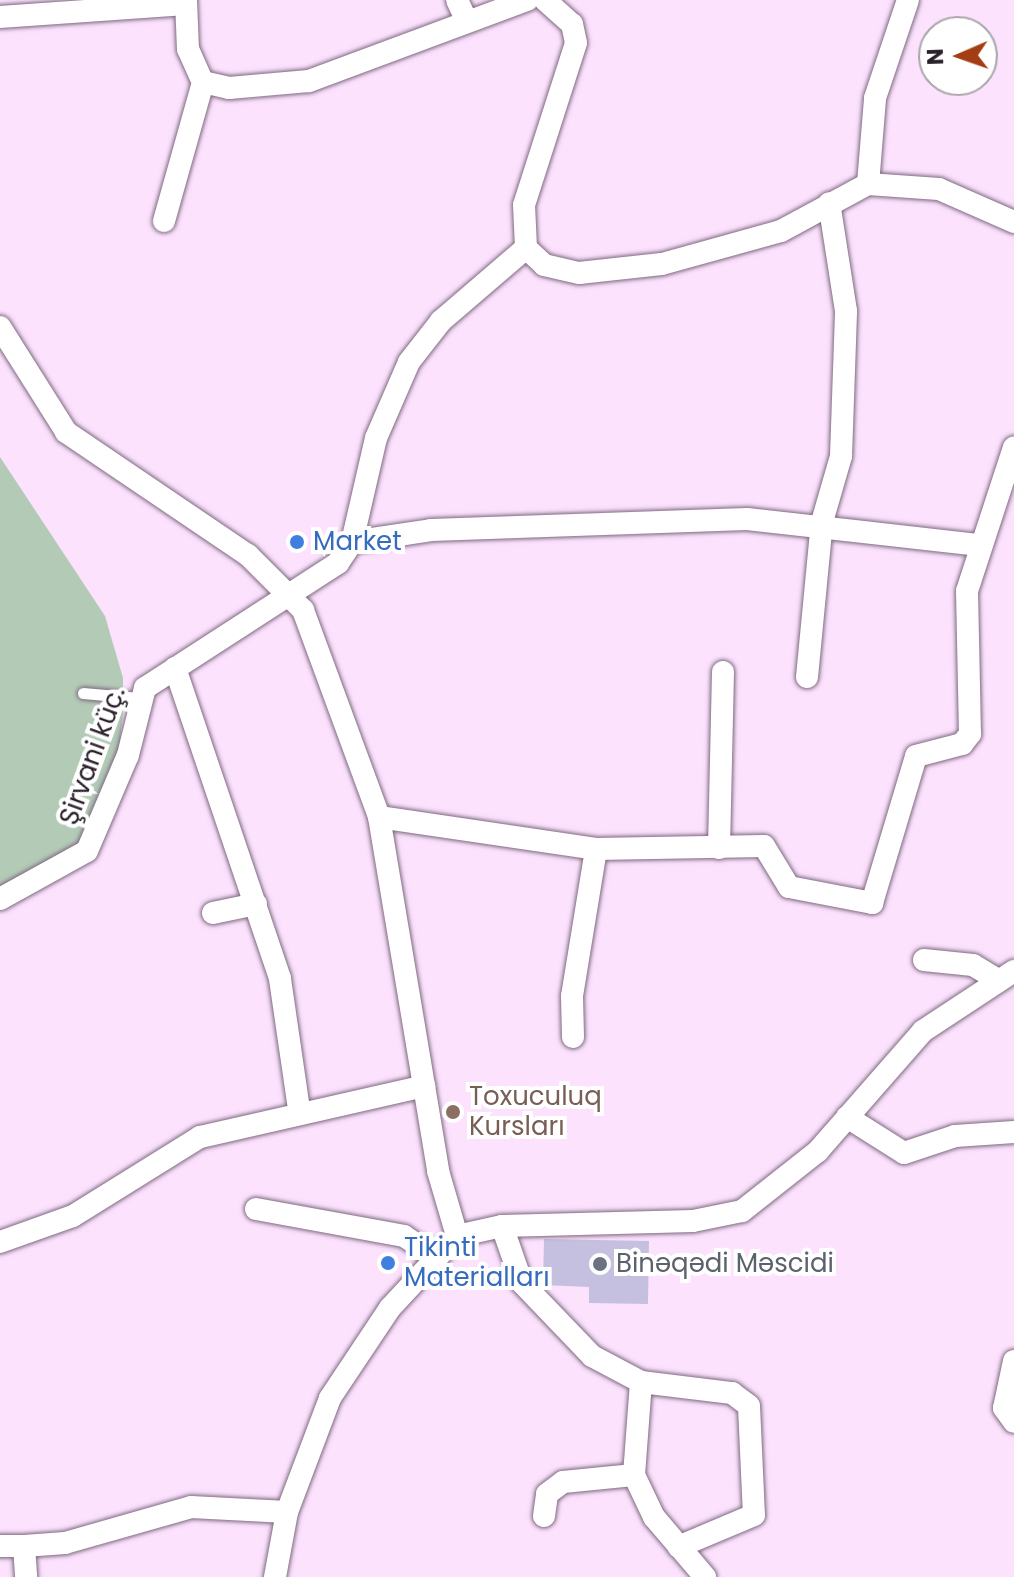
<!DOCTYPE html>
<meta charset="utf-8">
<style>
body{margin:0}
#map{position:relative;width:1014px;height:1577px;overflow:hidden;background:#fce2fd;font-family:Poppins,sans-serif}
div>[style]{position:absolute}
.green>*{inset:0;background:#b3cbb6}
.building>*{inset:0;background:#c6c0e0}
.roads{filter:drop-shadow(0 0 2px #7f6980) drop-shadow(0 0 2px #7f6980)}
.service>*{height:11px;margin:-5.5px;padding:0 5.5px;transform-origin:5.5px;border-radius:5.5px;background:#fff}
.minor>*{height:22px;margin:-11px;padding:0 11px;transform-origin:11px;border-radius:11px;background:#fff}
.dots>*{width:22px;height:22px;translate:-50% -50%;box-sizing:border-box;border:4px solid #fff;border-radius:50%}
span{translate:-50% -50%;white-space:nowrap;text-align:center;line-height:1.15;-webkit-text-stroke:8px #fff;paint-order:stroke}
.shop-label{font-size:26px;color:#366cbe}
.left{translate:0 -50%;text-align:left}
.street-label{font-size:26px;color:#2a202a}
.education-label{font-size:26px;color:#785e54}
.worship-label{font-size:26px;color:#5b616d}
.north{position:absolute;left:918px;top:16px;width:80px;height:80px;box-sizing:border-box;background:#fff;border:2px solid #aaa6aa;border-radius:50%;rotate:268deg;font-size:22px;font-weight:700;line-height:32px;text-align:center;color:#2a202a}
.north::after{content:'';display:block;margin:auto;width:28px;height:36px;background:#a33d14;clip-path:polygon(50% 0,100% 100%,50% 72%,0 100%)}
</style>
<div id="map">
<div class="green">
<div style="clip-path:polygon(0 457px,105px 616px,123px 678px,123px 714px,118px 757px,81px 844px,0 890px)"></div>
</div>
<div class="building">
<div style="clip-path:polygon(544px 1239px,649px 1241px,648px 1304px,589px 1303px,589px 1287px,543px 1285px)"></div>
</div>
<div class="roads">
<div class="service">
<div style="left:83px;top:693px;width:56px;rotate:5.1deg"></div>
</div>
<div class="minor">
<div style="left:186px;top:0;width:49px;rotate:87.7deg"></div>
<div style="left:188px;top:49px;width:36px;rotate:66deg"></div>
<div style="left:457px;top:0;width:23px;rotate:65deg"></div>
<div style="left:545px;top:0;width:36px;rotate:42deg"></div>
<div style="left:572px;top:24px;width:19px;rotate:78deg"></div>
<div style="left:576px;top:43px;width:170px;rotate:107.8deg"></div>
<div style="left:524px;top:205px;width:43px;rotate:87.3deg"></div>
<div style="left:526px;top:248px;width:25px;rotate:43deg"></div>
<div style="left:544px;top:265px;width:36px;rotate:13deg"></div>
<div style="left:579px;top:273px;width:83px;rotate:-6.2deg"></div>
<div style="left:662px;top:264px;width:123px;rotate:-15.5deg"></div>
<div style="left:781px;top:231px;width:99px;rotate:-28.4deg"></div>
<div style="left:868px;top:184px;width:71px;rotate:4deg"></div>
<div style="left:939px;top:189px;width:82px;rotate:23.7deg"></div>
<div style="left:0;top:17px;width:186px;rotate:-4deg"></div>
<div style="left:203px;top:82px;width:27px;rotate:13deg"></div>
<div style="left:229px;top:88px;width:80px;rotate:-5deg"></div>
<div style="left:309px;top:81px;width:233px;rotate:-20.4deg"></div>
<div style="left:868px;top:184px;width:86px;rotate:-85.3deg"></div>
<div style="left:875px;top:98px;width:103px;rotate:-71.4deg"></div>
<div style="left:164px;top:221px;width:144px;rotate:-74.3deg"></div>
<div style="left:0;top:327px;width:124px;rotate:57.8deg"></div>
<div style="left:66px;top:432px;width:220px;rotate:34.1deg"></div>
<div style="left:248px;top:555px;width:78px;rotate:45deg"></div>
<div style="left:303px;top:610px;width:221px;rotate:69.8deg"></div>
<div style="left:379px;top:817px;width:359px;rotate:80.5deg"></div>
<div style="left:438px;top:1171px;width:68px;rotate:73.7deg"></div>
<div style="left:352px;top:542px;width:80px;rotate:-8.6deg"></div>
<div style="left:431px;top:530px;width:316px;rotate:-2deg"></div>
<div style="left:747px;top:519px;width:232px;rotate:6.4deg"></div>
<div style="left:175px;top:668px;width:328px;rotate:71.3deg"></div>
<div style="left:280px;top:979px;width:131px;rotate:81.7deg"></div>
<div style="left:807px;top:677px;width:156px;rotate:-84.5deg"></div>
<div style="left:822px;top:522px;width:69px;rotate:-73.9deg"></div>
<div style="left:841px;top:456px;width:145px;rotate:-88deg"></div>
<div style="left:846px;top:311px;width:109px;rotate:-98.9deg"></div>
<div style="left:379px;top:817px;width:219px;rotate:8.4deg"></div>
<div style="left:596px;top:849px;width:168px;rotate:-1deg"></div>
<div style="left:764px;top:846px;width:48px;rotate:58.6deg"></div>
<div style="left:789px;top:887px;width:85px;rotate:10.9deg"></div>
<div style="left:872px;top:903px;width:153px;rotate:-73.3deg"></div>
<div style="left:916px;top:756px;width:48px;rotate:-14.6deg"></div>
<div style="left:962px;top:744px;width:13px;rotate:-51deg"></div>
<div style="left:970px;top:734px;width:143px;rotate:-91.2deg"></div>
<div style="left:967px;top:591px;width:151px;rotate:-71.9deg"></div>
<div style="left:719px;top:848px;width:176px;rotate:-88.7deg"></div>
<div style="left:0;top:899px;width:99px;rotate:-28.9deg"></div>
<div style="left:87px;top:851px;width:104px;rotate:-66.9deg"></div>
<div style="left:128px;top:755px;width:69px;rotate:-75.8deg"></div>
<div style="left:145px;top:688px;width:230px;rotate:-32.9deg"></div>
<div style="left:338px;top:563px;width:25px;rotate:-56deg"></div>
<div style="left:352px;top:542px;width:107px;rotate:-77deg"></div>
<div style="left:376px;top:438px;width:83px;rotate:-66.5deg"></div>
<div style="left:409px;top:362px;width:52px;rotate:-52deg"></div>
<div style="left:441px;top:321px;width:112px;rotate:-40.7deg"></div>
<div style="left:213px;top:913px;width:44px;rotate:-11.8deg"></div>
<div style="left:924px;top:960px;width:49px;rotate:5.8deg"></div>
<div style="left:973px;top:965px;width:27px;rotate:31deg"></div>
<div style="left:573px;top:1037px;width:41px;rotate:-91.4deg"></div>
<div style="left:572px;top:996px;width:149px;rotate:-80.7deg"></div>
<div style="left:847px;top:1117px;width:67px;rotate:32.3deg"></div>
<div style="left:904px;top:1153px;width:54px;rotate:-18.4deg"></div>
<div style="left:955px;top:1136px;width:59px;rotate:-3.9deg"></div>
<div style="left:256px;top:1209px;width:150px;rotate:10.3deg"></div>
<div style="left:404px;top:1236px;width:37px;rotate:34deg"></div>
<div style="left:502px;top:1226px;width:60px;rotate:70.7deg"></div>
<div style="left:522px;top:1283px;width:101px;rotate:46.2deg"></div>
<div style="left:592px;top:1356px;width:55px;rotate:28deg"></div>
<div style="left:641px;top:1382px;width:92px;rotate:6.9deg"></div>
<div style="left:732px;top:1393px;width:21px;rotate:37deg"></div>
<div style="left:749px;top:1406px;width:109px;rotate:87.4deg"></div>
<div style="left:754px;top:1515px;width:82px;rotate:157.2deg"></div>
<div style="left:0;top:1242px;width:77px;rotate:-19.6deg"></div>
<div style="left:73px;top:1216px;width:150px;rotate:-31.9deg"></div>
<div style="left:200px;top:1137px;width:230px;rotate:-12.8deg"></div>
<div style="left:1014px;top:1361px;width:48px;rotate:102deg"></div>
<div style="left:1004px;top:1408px;width:17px;rotate:54deg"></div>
<div style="left:641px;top:1382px;width:93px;rotate:94.3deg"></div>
<div style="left:634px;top:1475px;width:47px;rotate:64.5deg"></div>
<div style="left:654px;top:1517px;width:79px;rotate:49.6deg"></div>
<div style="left:544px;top:1516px;width:22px;rotate:-82deg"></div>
<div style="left:547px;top:1494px;width:20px;rotate:-37deg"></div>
<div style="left:563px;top:1482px;width:71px;rotate:-5.6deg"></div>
<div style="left:0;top:1546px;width:24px"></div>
<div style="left:24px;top:1546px;width:31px;rotate:86deg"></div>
<div style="left:24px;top:1546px;width:41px;rotate:-4.2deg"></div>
<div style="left:65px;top:1543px;width:131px;rotate:-15.9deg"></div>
<div style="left:191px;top:1507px;width:96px;rotate:3deg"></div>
<div style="left:275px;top:1577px;width:66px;rotate:-79.5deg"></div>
<div style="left:287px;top:1512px;width:122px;rotate:-69.3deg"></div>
<div style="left:330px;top:1398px;width:108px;rotate:-56.3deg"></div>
<div style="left:390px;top:1308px;width:98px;rotate:-47.1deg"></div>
<div style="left:457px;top:1236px;width:46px;rotate:-12.5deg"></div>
<div style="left:502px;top:1226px;width:191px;rotate:-1.5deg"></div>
<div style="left:693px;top:1221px;width:50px;rotate:-11.5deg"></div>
<div style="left:742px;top:1211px;width:97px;rotate:-38.3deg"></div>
<div style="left:818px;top:1151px;width:159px;rotate:-48.8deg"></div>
<div style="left:923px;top:1031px;width:109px;rotate:-33.4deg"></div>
</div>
</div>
<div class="dots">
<div style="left:297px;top:542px;background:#3f7fe0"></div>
<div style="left:453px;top:1112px;background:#8d6e63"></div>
<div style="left:388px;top:1263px;background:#3f7fe0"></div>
<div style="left:600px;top:1264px;background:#6b7280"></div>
</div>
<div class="shop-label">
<span class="left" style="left:313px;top:542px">Market</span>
<span class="left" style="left:404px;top:1263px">Tikinti<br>Materialları</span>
</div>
<div class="street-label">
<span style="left:93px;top:756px;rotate:-70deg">Şirvani küç.</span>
</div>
<div class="education-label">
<span class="left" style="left:469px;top:1112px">Toxuculuq<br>Kursları</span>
</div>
<div class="worship-label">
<span class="left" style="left:616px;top:1264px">Binəqədi Məscidi</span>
</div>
<div class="north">N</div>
</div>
